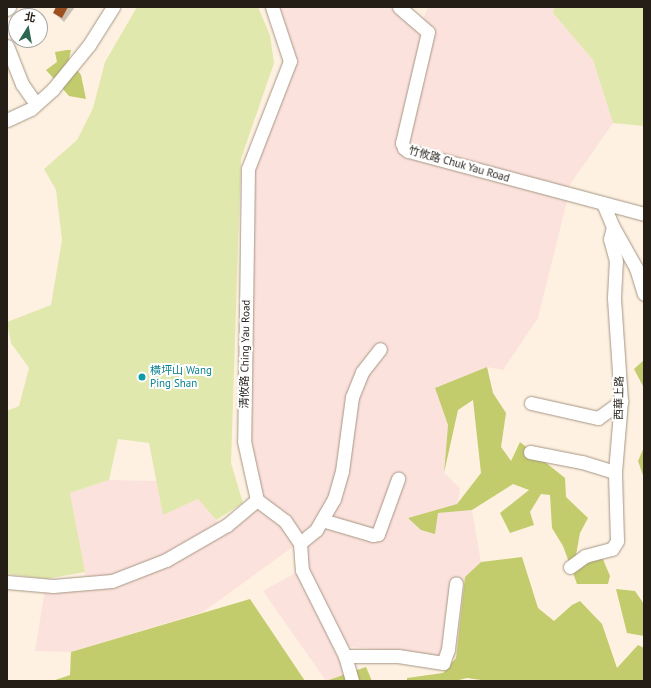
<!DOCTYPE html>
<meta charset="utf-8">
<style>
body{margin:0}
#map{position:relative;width:651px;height:688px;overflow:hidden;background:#fef1e1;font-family:"PT Sans","Noto Sans TC",sans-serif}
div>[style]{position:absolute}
.industrial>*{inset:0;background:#fce2dc}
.green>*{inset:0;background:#e1e8ad}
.forest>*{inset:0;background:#c2cc6c}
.shadow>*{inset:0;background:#0003}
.building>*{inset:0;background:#9e4f20}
.roads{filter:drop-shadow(0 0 1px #a69684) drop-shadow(0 0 1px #a69684)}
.minor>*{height:13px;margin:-6.5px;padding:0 6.5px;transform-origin:6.5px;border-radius:6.5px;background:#fff}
.dots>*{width:11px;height:11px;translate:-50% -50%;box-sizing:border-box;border:2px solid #fff;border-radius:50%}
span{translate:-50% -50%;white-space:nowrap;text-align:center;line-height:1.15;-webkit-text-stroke:4px #fff;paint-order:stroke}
.street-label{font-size:11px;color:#241e17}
.culture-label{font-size:11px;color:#0d838f}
.left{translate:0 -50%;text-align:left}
.frame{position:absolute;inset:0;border:8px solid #241e17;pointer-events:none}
.north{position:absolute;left:8px;top:8px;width:40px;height:40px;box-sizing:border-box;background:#fff;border:1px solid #a7a5a2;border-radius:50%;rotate:11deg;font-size:11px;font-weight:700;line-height:16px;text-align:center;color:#241e17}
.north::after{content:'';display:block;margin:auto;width:14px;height:18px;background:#2c6750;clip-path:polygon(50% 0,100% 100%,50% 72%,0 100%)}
</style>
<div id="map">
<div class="industrial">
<div style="clip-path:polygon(276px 7px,394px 7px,424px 33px,398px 143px,568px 197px,538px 318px,503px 370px,487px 367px,435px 388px,448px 425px,444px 473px,460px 488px,458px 504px,408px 518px,435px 534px,437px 513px,472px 510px,481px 562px,465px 577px,456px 658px,344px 646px,305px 569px,304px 542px,260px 498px,247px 441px,252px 170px,294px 61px)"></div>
<div style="clip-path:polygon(428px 7px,554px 7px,553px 13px,593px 60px,613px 123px,566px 190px,406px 146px,432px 31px,422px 22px)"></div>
<div style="clip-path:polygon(109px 480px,157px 481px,163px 515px,198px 499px,220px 525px,165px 557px,111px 578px,86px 580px,70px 493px)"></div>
<div style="clip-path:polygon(257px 504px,283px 524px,297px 544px,203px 612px,71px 652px,35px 651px,45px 589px,113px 585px)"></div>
<div style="clip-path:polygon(299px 571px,346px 674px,326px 681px,263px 591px)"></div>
</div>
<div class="green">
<div style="clip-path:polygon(137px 7px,258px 7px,270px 35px,274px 63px,241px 159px,231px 463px,243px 503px,216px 520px,198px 499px,163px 515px,149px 443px,118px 439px,109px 480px,70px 493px,85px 572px,46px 579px,7px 574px,7px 411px,19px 406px,29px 368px,11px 343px,7px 322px,51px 305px,62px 240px,56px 190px,44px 169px,77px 140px,93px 108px,105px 62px)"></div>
<div style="clip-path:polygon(554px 7px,644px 7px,644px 126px,613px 123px,593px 60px,553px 13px)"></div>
</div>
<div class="forest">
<div style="clip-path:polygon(67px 50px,71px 50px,69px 59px,81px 75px,86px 99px,69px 96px,46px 70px,57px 62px,55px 52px)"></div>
<div style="clip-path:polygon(644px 360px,644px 388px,634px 369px)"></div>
<div style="clip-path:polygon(487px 367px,493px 393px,506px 413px,501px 447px,511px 461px,520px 442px,565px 478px,566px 497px,588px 518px,580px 533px,576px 555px,602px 557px,610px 576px,608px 584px,577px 584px,563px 546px,552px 528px,550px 495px,541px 494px,530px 512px,534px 525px,510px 533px,500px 513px,529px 490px,513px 484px,472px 510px,438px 513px,435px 534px,421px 530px,408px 518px,457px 504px,481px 473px,473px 400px,458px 410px,444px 473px,448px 425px,435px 388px)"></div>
<div style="clip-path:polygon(644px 447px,644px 478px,638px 461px)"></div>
<div style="clip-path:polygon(522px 557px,538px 608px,554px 621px,572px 605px,580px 601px,602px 624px,617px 668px,638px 645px,644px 648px,644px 681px,488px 681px,467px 678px,455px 681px,407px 681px,407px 678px,443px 673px,456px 658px,465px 577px,481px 562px)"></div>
<div style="clip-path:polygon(616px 589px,635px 591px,644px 604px,644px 636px,627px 633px)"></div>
<div style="clip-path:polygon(250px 599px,305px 681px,52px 681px,70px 675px,71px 652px)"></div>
<div style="clip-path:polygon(366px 667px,372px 681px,326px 681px)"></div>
</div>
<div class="shadow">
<div style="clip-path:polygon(58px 7px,75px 7px,64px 22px,54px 13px)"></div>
</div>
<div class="building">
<div style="clip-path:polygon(56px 7px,68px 7px,62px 18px,53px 13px)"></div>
</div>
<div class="roads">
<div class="minor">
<div style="left:272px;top:7px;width:57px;rotate:71.6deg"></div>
<div style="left:290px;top:61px;width:116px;rotate:111.3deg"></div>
<div style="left:248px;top:169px;width:272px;rotate:90.8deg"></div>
<div style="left:244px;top:441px;width:60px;rotate:77.6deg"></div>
<div style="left:257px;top:500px;width:35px;rotate:37deg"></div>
<div style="left:285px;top:521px;width:27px;rotate:56deg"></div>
<div style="left:300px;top:543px;width:27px;rotate:86deg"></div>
<div style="left:302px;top:570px;width:96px;rotate:63.4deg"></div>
<div style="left:345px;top:656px;width:26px;rotate:74deg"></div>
<div style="left:399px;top:7px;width:38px;rotate:41deg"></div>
<div style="left:428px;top:32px;width:114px;rotate:103.2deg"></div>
<div style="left:402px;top:143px;width:5px;rotate:68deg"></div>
<div style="left:404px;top:148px;width:5px;rotate:37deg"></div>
<div style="left:408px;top:151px;width:244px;rotate:14.9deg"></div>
<div style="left:7px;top:9px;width:3px;rotate:-45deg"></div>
<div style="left:7px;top:46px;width:41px;rotate:68.5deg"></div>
<div style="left:22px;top:84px;width:24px;rotate:55deg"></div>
<div style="left:7px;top:120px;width:26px;rotate:-25deg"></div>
<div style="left:31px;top:109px;width:30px;rotate:-42deg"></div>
<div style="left:53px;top:89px;width:57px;rotate:-50.7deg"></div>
<div style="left:89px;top:45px;width:45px;rotate:-57.7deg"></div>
<div style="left:613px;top:227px;width:47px;rotate:60.7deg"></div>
<div style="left:636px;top:268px;width:27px;rotate:73deg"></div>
<div style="left:531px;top:403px;width:69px;rotate:12.6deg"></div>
<div style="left:598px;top:418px;width:29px;rotate:-36deg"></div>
<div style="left:530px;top:452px;width:53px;rotate:10.9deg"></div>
<div style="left:582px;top:462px;width:34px;rotate:17deg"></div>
<div style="left:322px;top:520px;width:53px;rotate:16.4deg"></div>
<div style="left:373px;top:535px;width:5px;rotate:-11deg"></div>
<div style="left:378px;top:534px;width:59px;rotate:-70deg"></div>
<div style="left:300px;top:543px;width:21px;rotate:-39deg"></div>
<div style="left:316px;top:530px;width:36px;rotate:-60deg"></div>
<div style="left:334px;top:499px;width:29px;rotate:-74deg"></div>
<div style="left:342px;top:471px;width:75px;rotate:-82.3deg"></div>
<div style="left:352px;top:397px;width:27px;rotate:-68deg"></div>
<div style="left:362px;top:372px;width:29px;rotate:-52deg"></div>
<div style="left:570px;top:567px;width:19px;rotate:-36deg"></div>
<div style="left:585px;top:556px;width:28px;rotate:-15deg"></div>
<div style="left:612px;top:549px;width:9px;rotate:-58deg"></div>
<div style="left:617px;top:541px;width:69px;rotate:-91.7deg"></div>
<div style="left:615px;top:472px;width:71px;rotate:-85.2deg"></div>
<div style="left:621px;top:401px;width:104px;rotate:-93.9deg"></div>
<div style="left:614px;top:297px;width:36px;rotate:-87deg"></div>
<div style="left:616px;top:261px;width:23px;rotate:-105deg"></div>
<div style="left:610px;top:239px;width:12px;rotate:-76deg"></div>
<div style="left:613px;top:227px;width:26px;rotate:-113deg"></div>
<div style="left:7px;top:582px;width:46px;rotate:5deg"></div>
<div style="left:53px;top:586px;width:59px;rotate:-4.8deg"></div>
<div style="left:112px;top:581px;width:58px;rotate:-21.3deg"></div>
<div style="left:166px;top:560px;width:70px;rotate:-29.8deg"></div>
<div style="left:227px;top:525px;width:39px;rotate:-40deg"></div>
<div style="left:345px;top:656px;width:53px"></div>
<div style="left:398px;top:656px;width:46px;rotate:8.8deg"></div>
<div style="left:443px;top:663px;width:15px;rotate:-70deg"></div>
<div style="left:448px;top:649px;width:66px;rotate:-83.1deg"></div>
</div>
</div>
<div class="dots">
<div style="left:142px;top:377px;background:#0f9aa8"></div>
</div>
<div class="street-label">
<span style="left:459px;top:164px;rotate:16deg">竹攸路 Chuk Yau Road</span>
<span style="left:245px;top:354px;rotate:-89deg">清攸路 Ching Yau Road</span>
<span style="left:619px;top:398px;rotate:-89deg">西華上路</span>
</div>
<div class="culture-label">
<span class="left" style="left:150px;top:377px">橫坪山 Wang<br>Ping Shan</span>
</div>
<div class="frame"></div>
<div class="north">北</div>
</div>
